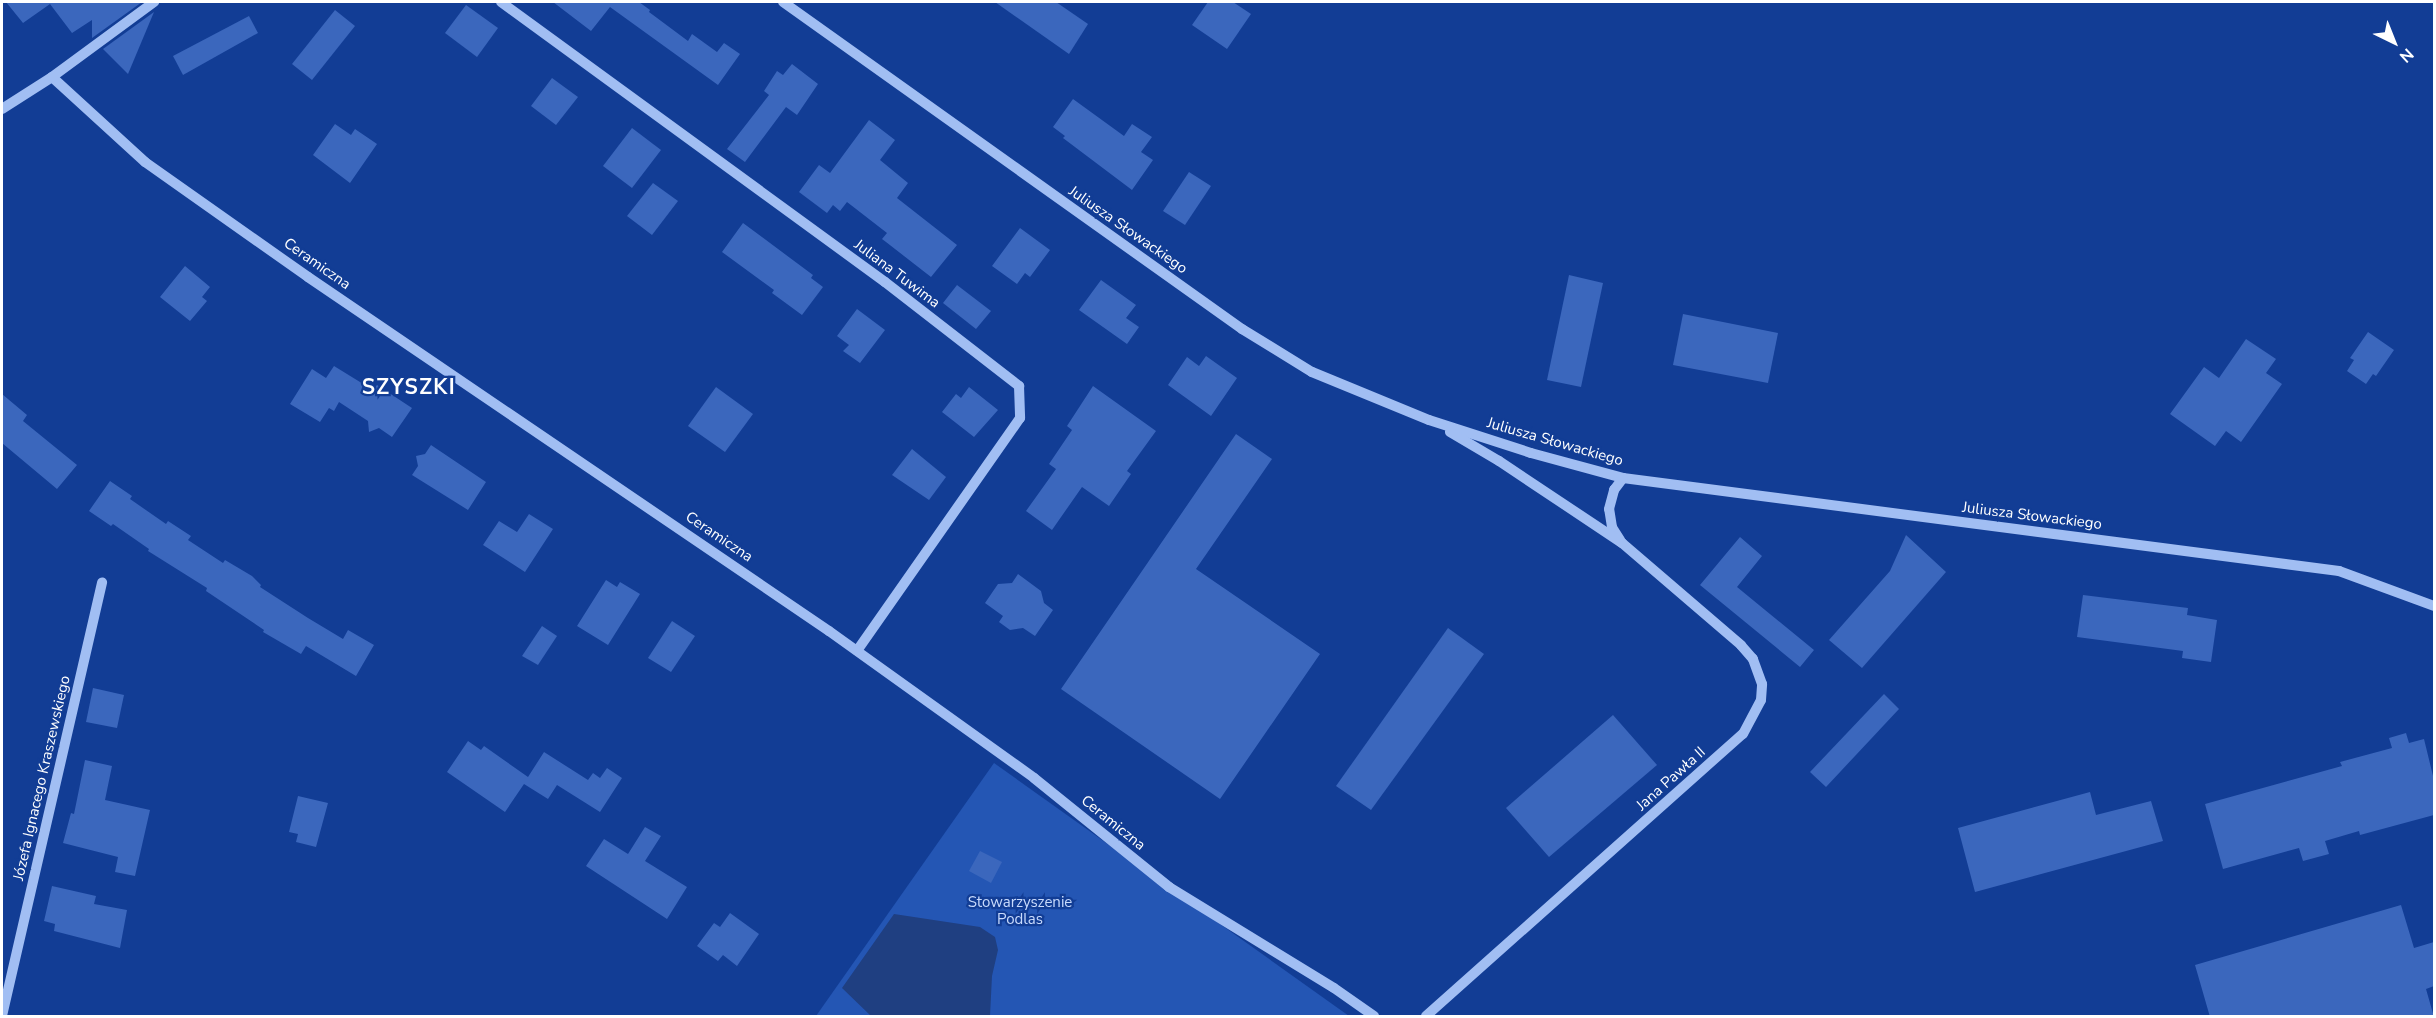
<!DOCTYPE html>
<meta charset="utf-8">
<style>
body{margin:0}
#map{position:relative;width:2436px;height:1018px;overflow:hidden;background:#123d95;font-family:"Nunito Sans",sans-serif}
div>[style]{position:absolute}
.green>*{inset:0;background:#2456b4}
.water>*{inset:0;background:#1f3f81}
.building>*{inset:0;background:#3b67bd}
.minor>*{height:10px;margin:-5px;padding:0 5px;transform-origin:5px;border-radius:5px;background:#a1bef3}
span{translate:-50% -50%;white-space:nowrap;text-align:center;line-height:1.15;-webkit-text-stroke:4.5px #123d95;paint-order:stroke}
.street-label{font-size:15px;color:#fff}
.park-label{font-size:15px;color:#c9dbfd}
.district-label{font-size:21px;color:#fff;font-weight:700;letter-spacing:1.5px}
.frame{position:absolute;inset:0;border:3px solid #fff;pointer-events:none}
.north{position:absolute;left:2364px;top:12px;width:60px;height:60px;-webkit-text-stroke:4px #123d95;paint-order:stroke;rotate:137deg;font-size:16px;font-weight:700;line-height:24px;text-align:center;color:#fff}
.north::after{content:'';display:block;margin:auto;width:21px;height:27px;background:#fff;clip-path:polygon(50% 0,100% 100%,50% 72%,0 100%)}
</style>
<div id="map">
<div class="green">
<div style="clip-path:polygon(994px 763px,1349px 1016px,816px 1016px)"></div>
</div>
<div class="water">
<div style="clip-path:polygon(894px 914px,980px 927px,995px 937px,998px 950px,992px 976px,990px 1016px,871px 1016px,842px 988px)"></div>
</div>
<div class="building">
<div style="clip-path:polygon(6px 2px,142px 2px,92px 38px,92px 20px,72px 33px,50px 4px,23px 23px)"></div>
<div style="clip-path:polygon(553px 2px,639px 2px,650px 10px,649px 12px,688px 41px,692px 34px,717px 52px,724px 43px,740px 54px,718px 85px,610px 7px,591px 31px)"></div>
<div style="clip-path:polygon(995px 2px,1056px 2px,1088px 24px,1069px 54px)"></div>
<div style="clip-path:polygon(1208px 2px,1233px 2px,1251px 14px,1227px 49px,1192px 25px)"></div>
<div style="clip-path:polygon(466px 5px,498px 28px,477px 57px,445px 33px)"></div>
<div style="clip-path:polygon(335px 10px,355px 26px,312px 80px,292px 64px)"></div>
<div style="clip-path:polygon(154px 12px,128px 74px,103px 49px)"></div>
<div style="clip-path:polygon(249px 16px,258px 33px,183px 75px,173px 56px)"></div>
<div style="clip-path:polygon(792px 64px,818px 84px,797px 115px,786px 107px,745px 162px,727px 149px,769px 95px,764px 91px,777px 71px,783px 75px)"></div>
<div style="clip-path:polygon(552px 78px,578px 97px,556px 125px,531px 106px)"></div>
<div style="clip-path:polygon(1073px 99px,1124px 136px,1132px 124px,1152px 137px,1141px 152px,1153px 160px,1132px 190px,1063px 138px,1065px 136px,1053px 127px)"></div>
<div style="clip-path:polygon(869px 120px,895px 140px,880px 160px,908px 183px,897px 198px,957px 245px,931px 277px,886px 242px,882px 239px,887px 233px,847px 202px,840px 211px,833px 205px,827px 213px,799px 192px,819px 165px,830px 173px)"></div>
<div style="clip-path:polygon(335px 124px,351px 135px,355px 129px,377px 144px,350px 183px,313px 155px)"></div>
<div style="clip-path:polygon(632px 128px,661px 150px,632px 188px,603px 166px)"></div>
<div style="clip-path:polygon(1189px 172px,1211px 186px,1185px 225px,1163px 211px)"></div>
<div style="clip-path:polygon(653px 183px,678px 201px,652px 235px,627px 216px)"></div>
<div style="clip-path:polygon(743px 223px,813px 275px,811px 278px,823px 287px,802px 315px,772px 293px,774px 290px,722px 252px)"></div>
<div style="clip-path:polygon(1020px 228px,1050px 250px,1030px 277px,1025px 273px,1017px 284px,992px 266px)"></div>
<div style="clip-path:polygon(185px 266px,210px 287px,202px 297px,207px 301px,190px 321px,160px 297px)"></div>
<div style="clip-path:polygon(1569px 275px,1603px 283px,1581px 387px,1547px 380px)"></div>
<div style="clip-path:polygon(1101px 280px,1136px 305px,1126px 318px,1139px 327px,1127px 344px,1079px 310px)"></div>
<div style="clip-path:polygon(957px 285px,991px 311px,976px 329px,943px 303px)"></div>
<div style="clip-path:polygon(857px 309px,885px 330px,860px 363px,843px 351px,849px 345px,837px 336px)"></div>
<div style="clip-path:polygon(1683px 314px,1778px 333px,1768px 383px,1673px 365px)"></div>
<div style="clip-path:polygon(2368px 332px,2394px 350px,2376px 376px,2373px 374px,2366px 384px,2347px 371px,2354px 360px,2350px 358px)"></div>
<div style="clip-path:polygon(2246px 339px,2276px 359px,2266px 373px,2282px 384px,2241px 442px,2226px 431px,2215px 446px,2170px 414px,2204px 367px,2219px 378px)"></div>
<div style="clip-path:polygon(1206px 356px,1237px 378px,1211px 416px,1168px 385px,1187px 357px,1199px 366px)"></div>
<div style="clip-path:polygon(334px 366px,373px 390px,377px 385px,412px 408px,392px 437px,379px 428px,369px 432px,368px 421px,339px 402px,334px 411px,329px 408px,320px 422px,290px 404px,312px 369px,326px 378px)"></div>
<div style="clip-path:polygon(1093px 386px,1156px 431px,1127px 471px,1131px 474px,1109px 506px,1082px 487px,1052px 530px,1026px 511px,1056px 469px,1049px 464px,1072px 430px,1067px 426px)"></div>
<div style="clip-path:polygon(716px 387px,753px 414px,725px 452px,688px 426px)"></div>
<div style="clip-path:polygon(969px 387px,998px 410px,974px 437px,942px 412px,956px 394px,961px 398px)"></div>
<div style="clip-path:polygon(2px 394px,27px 415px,23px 421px,77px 465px,57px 489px,2px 443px)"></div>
<div style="clip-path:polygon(1236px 434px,1272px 459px,1196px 569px,1320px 654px,1220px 799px,1061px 689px)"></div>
<div style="clip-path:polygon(431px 445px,486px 482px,468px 510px,412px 475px,418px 466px,416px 456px,425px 454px)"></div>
<div style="clip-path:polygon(912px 449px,946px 477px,929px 500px,892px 475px)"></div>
<div style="clip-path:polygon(110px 481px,132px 496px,130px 499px,166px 524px,168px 521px,191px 536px,188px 540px,223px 563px,225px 560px,252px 576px,261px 585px,260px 587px,308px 618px,343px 639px,348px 630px,374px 645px,356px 676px,306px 646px,301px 654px,263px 632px,264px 630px,206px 591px,207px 588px,148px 551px,149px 549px,113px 524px,111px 526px,89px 511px)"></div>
<div style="clip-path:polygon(529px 514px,553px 529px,525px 572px,483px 545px,499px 521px,517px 532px)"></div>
<div style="clip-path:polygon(1906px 535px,1946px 572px,1862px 668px,1829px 640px,1890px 571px)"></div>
<div style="clip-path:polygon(1740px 537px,1762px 556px,1737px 587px,1814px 650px,1800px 667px,1700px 585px)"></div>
<div style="clip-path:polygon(1018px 574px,1041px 591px,1044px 603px,1053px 610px,1035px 636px,1023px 628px,1010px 630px,999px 622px,1003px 616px,985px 603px,998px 584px,1012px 583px)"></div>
<div style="clip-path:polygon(606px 580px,617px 587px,620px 582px,640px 594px,608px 645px,577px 626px)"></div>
<div style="clip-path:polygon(2083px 595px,2188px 608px,2187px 615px,2217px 620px,2211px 662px,2182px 658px,2183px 651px,2077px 637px)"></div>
<div style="clip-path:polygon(672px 621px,695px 636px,671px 672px,648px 658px)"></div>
<div style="clip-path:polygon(542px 626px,557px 636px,538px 665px,522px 656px)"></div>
<div style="clip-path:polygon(1448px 628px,1484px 654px,1371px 810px,1336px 786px)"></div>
<div style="clip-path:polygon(93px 688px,124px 695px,117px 728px,86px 722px)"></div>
<div style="clip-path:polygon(1884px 694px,1899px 709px,1826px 787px,1810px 772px)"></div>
<div style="clip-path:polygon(1613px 715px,1657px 765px,1549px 857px,1506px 808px)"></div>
<div style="clip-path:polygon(2406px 733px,2409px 743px,2424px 739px,2434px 780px,2434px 815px,2360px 835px,2359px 831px,2325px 841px,2329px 854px,2303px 861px,2299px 848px,2223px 869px,2205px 804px,2342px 766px,2340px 762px,2392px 748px,2389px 738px)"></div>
<div style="clip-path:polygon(468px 741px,481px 750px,484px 746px,528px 777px,544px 752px,588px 780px,593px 773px,600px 778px,607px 768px,622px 778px,600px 812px,557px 785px,548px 799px,524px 784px,505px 812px,447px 772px)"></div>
<div style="clip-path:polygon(85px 760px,112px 766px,105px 800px,150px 810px,135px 876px,115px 872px,118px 857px,63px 843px,71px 813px,74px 814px)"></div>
<div style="clip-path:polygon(2090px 792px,2096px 815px,2151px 801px,2163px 841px,1975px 892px,1958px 828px)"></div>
<div style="clip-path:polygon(298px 796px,328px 803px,316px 847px,296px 842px,298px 834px,289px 832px)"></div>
<div style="clip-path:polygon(645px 827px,661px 836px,645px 861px,687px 887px,667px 919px,586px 866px,604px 839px,628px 854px)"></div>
<div style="clip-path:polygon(980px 851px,1002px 862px,991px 883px,969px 871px)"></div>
<div style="clip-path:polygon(52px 886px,96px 896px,94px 904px,127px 910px,120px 948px,54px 931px,55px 924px,44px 921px)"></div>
<div style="clip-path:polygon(2401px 905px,2414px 948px,2434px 942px,2434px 986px,2426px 989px,2434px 1017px,2210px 1017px,2195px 965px)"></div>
<div style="clip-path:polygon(730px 913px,759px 934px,737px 966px,723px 955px,718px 961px,697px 946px,714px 923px,720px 927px)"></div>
</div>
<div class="minor">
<div style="left:501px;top:2px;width:475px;rotate:36.1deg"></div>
<div style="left:885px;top:282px;width:170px;rotate:37.8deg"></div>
<div style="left:1019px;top:386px;width:32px;rotate:88deg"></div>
<div style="left:1020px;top:418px;width:284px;rotate:125deg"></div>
<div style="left:783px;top:2px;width:564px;rotate:35.47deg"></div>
<div style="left:1242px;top:329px;width:82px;rotate:31.6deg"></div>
<div style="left:1312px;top:372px;width:126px;rotate:22.3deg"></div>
<div style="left:1429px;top:420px;width:107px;rotate:17.9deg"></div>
<div style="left:1531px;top:453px;width:95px;rotate:15.2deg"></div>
<div style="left:1623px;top:478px;width:722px;rotate:7.4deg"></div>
<div style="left:2339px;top:571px;width:101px;rotate:20.2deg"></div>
<div style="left:52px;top:77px;width:126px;rotate:42.4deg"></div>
<div style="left:145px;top:162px;width:199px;rotate:35.2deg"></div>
<div style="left:308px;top:277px;width:630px;rotate:34.19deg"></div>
<div style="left:829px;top:631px;width:252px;rotate:35.6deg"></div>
<div style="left:1034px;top:778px;width:174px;rotate:38.9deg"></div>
<div style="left:1169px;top:887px;width:193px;rotate:31.5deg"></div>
<div style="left:1334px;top:988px;width:49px;rotate:35deg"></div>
<div style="left:2px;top:109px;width:59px;rotate:-32.6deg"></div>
<div style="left:52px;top:77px;width:127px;rotate:-36.3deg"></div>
<div style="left:1620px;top:540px;width:15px;rotate:-122deg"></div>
<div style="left:1612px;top:527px;width:18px;rotate:-99deg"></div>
<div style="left:1609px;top:509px;width:20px;rotate:-75deg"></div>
<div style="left:1614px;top:490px;width:15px;rotate:-53deg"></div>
<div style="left:2px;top:1016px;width:445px;rotate:-77deg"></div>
<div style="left:1426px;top:1016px;width:424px;rotate:-41.7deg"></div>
<div style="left:1743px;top:734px;width:38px;rotate:-62deg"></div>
<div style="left:1761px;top:700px;width:16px;rotate:-86deg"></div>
<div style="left:1762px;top:684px;width:27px;rotate:-110deg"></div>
<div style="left:1753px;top:659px;width:18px;rotate:-131deg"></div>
<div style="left:1741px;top:645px;width:157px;rotate:-139.4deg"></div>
<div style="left:1622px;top:543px;width:148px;rotate:-146.3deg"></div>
<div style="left:1499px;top:461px;width:57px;rotate:-149.4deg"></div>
</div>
<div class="street-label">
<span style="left:1128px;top:230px;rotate:35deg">Juliusza Słowackiego</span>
<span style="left:317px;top:264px;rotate:35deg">Ceramiczna</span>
<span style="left:897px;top:274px;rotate:37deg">Juliana Tuwima</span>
<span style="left:1555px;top:442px;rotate:16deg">Juliusza Słowackiego</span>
<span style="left:2032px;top:516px;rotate:7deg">Juliusza Słowackiego</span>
<span style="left:719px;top:537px;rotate:34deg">Ceramiczna</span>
<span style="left:42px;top:778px;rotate:-77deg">Józefa Ignacego Kraszewskiego</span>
<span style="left:1671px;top:779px;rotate:-42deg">Jana Pawła II</span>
<span style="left:1113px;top:823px;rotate:39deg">Ceramiczna</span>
</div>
<div class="park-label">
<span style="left:1020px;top:911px">Stowarzyszenie<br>Podlas</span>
</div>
<div class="district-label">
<span style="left:409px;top:387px">SZYSZKI</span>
</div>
<div class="frame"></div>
<div class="north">N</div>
</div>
